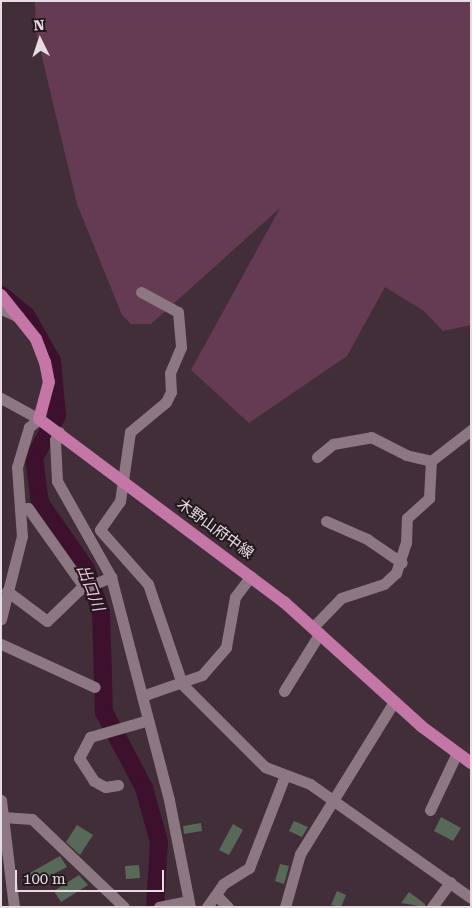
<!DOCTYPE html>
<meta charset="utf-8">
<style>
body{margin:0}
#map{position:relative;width:472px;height:908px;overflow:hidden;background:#412e39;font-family:"Roboto Serif","Noto Sans JP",serif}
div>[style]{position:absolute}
.green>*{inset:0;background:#643b53}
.river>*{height:18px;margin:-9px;padding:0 9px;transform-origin:9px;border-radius:9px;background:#3d102d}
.building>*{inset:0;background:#596959}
.minor>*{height:11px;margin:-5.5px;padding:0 5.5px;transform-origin:5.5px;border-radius:5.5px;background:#8d7783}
.major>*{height:12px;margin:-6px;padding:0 6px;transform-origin:6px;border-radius:6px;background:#c476a6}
span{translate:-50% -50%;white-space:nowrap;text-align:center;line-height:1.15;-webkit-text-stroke:4px #22191e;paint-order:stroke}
.street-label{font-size:15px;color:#e8dce3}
.water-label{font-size:16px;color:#f9b8dd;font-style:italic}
.frame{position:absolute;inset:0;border:2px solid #e8dce3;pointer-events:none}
.north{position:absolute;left:15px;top:15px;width:50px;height:50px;-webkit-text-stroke:4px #22191e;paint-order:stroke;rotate:356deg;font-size:14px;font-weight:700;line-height:20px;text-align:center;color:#e8dce3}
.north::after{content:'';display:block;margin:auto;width:18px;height:22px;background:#e8dce3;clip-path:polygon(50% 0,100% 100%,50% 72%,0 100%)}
.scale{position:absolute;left:15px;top:870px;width:149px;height:22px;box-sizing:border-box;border:2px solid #e8dce3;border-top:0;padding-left:6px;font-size:15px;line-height:18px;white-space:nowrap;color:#e8dce3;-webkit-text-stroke:4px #22191e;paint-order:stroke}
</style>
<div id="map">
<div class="green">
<div style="clip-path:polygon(35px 1px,471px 1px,471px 325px,443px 331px,424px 311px,385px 287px,347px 356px,249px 423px,191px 370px,280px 208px,151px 324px,131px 324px,122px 315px,77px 204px,36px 32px)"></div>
</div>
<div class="river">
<div style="left:1px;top:295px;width:32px;rotate:39deg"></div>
<div style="left:26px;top:315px;width:53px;rotate:60.5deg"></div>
<div style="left:52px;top:361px;width:55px;rotate:84.8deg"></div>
<div style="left:57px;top:416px;width:48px;rotate:118.7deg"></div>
<div style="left:34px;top:458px;width:45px;rotate:82.4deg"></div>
<div style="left:40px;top:503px;width:80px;rotate:55.1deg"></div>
<div style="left:86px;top:569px;width:46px;rotate:70.8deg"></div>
<div style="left:101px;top:612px;width:100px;rotate:88.3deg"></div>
<div style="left:104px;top:712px;width:86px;rotate:62.2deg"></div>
<div style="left:144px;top:788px;width:56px;rotate:74.5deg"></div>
<div style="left:159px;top:842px;width:65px;rotate:93.5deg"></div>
</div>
<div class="building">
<div style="clip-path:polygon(441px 817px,461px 828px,453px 841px,434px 831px)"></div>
<div style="clip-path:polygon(294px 821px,308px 827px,302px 837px,289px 831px)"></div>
<div style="clip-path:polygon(201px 823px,202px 831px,184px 834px,183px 826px)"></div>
<div style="clip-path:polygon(233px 824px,243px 830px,229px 855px,219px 850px)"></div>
<div style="clip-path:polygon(77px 825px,93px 835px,80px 855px,66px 842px)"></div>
<div style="clip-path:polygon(60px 856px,67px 867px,34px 884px,28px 874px)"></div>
<div style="clip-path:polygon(280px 864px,289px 866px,284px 884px,275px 881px)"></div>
<div style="clip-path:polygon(139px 865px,140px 878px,126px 879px,125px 866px)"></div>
<div style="clip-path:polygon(79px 875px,88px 885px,61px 902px,54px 891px)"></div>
<div style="clip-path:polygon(337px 891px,346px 895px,341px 907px,331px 905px)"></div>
<div style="clip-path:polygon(409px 892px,425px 904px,425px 907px,401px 903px)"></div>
</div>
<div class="minor">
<div style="left:141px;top:292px;width:42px;rotate:28.4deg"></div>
<div style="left:178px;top:312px;width:35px;rotate:85deg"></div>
<div style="left:181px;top:347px;width:28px;rotate:113deg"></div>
<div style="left:170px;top:373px;width:19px;rotate:87deg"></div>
<div style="left:171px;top:392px;width:11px;rotate:117deg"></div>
<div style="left:166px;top:402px;width:47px;rotate:140.2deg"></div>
<div style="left:130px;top:432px;width:70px;rotate:98.2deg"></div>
<div style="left:120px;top:501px;width:35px;rotate:125deg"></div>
<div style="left:100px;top:530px;width:72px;rotate:48.4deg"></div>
<div style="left:148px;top:584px;width:106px;rotate:71.2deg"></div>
<div style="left:182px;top:684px;width:117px;rotate:45deg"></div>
<div style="left:265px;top:767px;width:48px;rotate:20.7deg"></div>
<div style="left:310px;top:784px;width:197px;rotate:35.3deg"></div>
<div style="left:1px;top:309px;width:20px;rotate:24deg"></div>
<div style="left:1px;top:398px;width:43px;rotate:28.9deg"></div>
<div style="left:39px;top:419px;width:13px;rotate:141deg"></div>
<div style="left:29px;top:427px;width:42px;rotate:106.7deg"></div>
<div style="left:17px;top:467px;width:69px;rotate:85.9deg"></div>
<div style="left:22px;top:536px;width:86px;rotate:104.2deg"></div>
<div style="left:59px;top:432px;width:9px;rotate:117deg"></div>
<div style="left:55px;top:440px;width:41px;rotate:87.2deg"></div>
<div style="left:57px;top:481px;width:110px;rotate:60.6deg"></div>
<div style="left:111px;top:577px;width:230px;rotate:75.4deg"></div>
<div style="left:169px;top:800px;width:109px;rotate:78.9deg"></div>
<div style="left:317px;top:457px;width:21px;rotate:-39deg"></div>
<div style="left:333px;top:444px;width:39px;rotate:-10deg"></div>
<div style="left:371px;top:437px;width:39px;rotate:27deg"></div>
<div style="left:406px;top:455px;width:26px;rotate:13deg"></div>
<div style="left:20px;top:510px;width:8px;rotate:-14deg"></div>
<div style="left:28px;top:508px;width:97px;rotate:54.7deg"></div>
<div style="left:326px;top:521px;width:45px;rotate:23.7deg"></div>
<div style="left:367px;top:539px;width:42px;rotate:34.4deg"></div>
<div style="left:7px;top:591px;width:50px;rotate:36.9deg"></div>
<div style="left:47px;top:621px;width:45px;rotate:-44.1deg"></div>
<div style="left:79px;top:590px;width:35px;rotate:-22deg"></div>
<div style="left:314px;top:626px;width:39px;rotate:-46deg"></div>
<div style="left:341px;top:598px;width:45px;rotate:-18deg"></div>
<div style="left:384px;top:584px;width:16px;rotate:-43deg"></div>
<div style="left:396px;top:573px;width:32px;rotate:-72deg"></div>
<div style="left:406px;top:543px;width:25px;rotate:-88deg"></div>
<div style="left:407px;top:518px;width:30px;rotate:-42deg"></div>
<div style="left:429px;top:498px;width:37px;rotate:-87deg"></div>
<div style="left:431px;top:461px;width:51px;rotate:-37.8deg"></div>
<div style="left:1px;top:644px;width:103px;rotate:24.6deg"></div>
<div style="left:284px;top:691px;width:68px;rotate:-58.2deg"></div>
<div style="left:142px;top:696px;width:64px;rotate:-19.3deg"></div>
<div style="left:202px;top:675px;width:37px;rotate:-49deg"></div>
<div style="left:226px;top:647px;width:51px;rotate:-79.8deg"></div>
<div style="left:235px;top:597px;width:26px;rotate:-53deg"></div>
<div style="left:118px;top:785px;width:13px;rotate:171deg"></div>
<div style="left:105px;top:787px;width:13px;rotate:-151deg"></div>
<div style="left:94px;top:781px;width:27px;rotate:-123deg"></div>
<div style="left:79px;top:758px;width:24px;rotate:-62deg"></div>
<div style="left:90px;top:737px;width:57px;rotate:-16.2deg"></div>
<div style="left:1px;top:800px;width:108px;rotate:83.1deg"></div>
<div style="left:430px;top:810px;width:63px;rotate:-64.7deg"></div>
<div style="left:3px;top:817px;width:29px;rotate:4deg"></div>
<div style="left:32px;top:819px;width:127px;rotate:43.7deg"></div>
<div style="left:216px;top:895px;width:17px;rotate:45deg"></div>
<div style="left:159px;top:907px;width:30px;rotate:-12deg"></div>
<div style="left:207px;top:907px;width:28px;rotate:-55deg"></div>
<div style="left:223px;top:884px;width:31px;rotate:-32deg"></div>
<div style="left:249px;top:868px;width:100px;rotate:-68.8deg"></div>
<div style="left:285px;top:907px;width:55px;rotate:-74.2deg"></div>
<div style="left:300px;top:854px;width:179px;rotate:-58.3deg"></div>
<div style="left:432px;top:907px;width:31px;rotate:-54deg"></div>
</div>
<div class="major">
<div style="left:1px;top:295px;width:56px;rotate:51.5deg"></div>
<div style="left:36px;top:339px;width:25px;rotate:69deg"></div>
<div style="left:45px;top:362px;width:20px;rotate:79deg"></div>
<div style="left:49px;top:382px;width:38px;rotate:105deg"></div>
<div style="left:39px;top:419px;width:306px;rotate:36.8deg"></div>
<div style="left:284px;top:602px;width:185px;rotate:42.1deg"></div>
<div style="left:421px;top:726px;width:62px;rotate:36.5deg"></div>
</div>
<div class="street-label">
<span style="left:215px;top:529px;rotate:36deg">木野山府中線</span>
</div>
<div class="water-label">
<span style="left:90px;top:588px;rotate:69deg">出口川</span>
</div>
<div class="frame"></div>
<div class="north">N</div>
<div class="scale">100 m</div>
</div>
